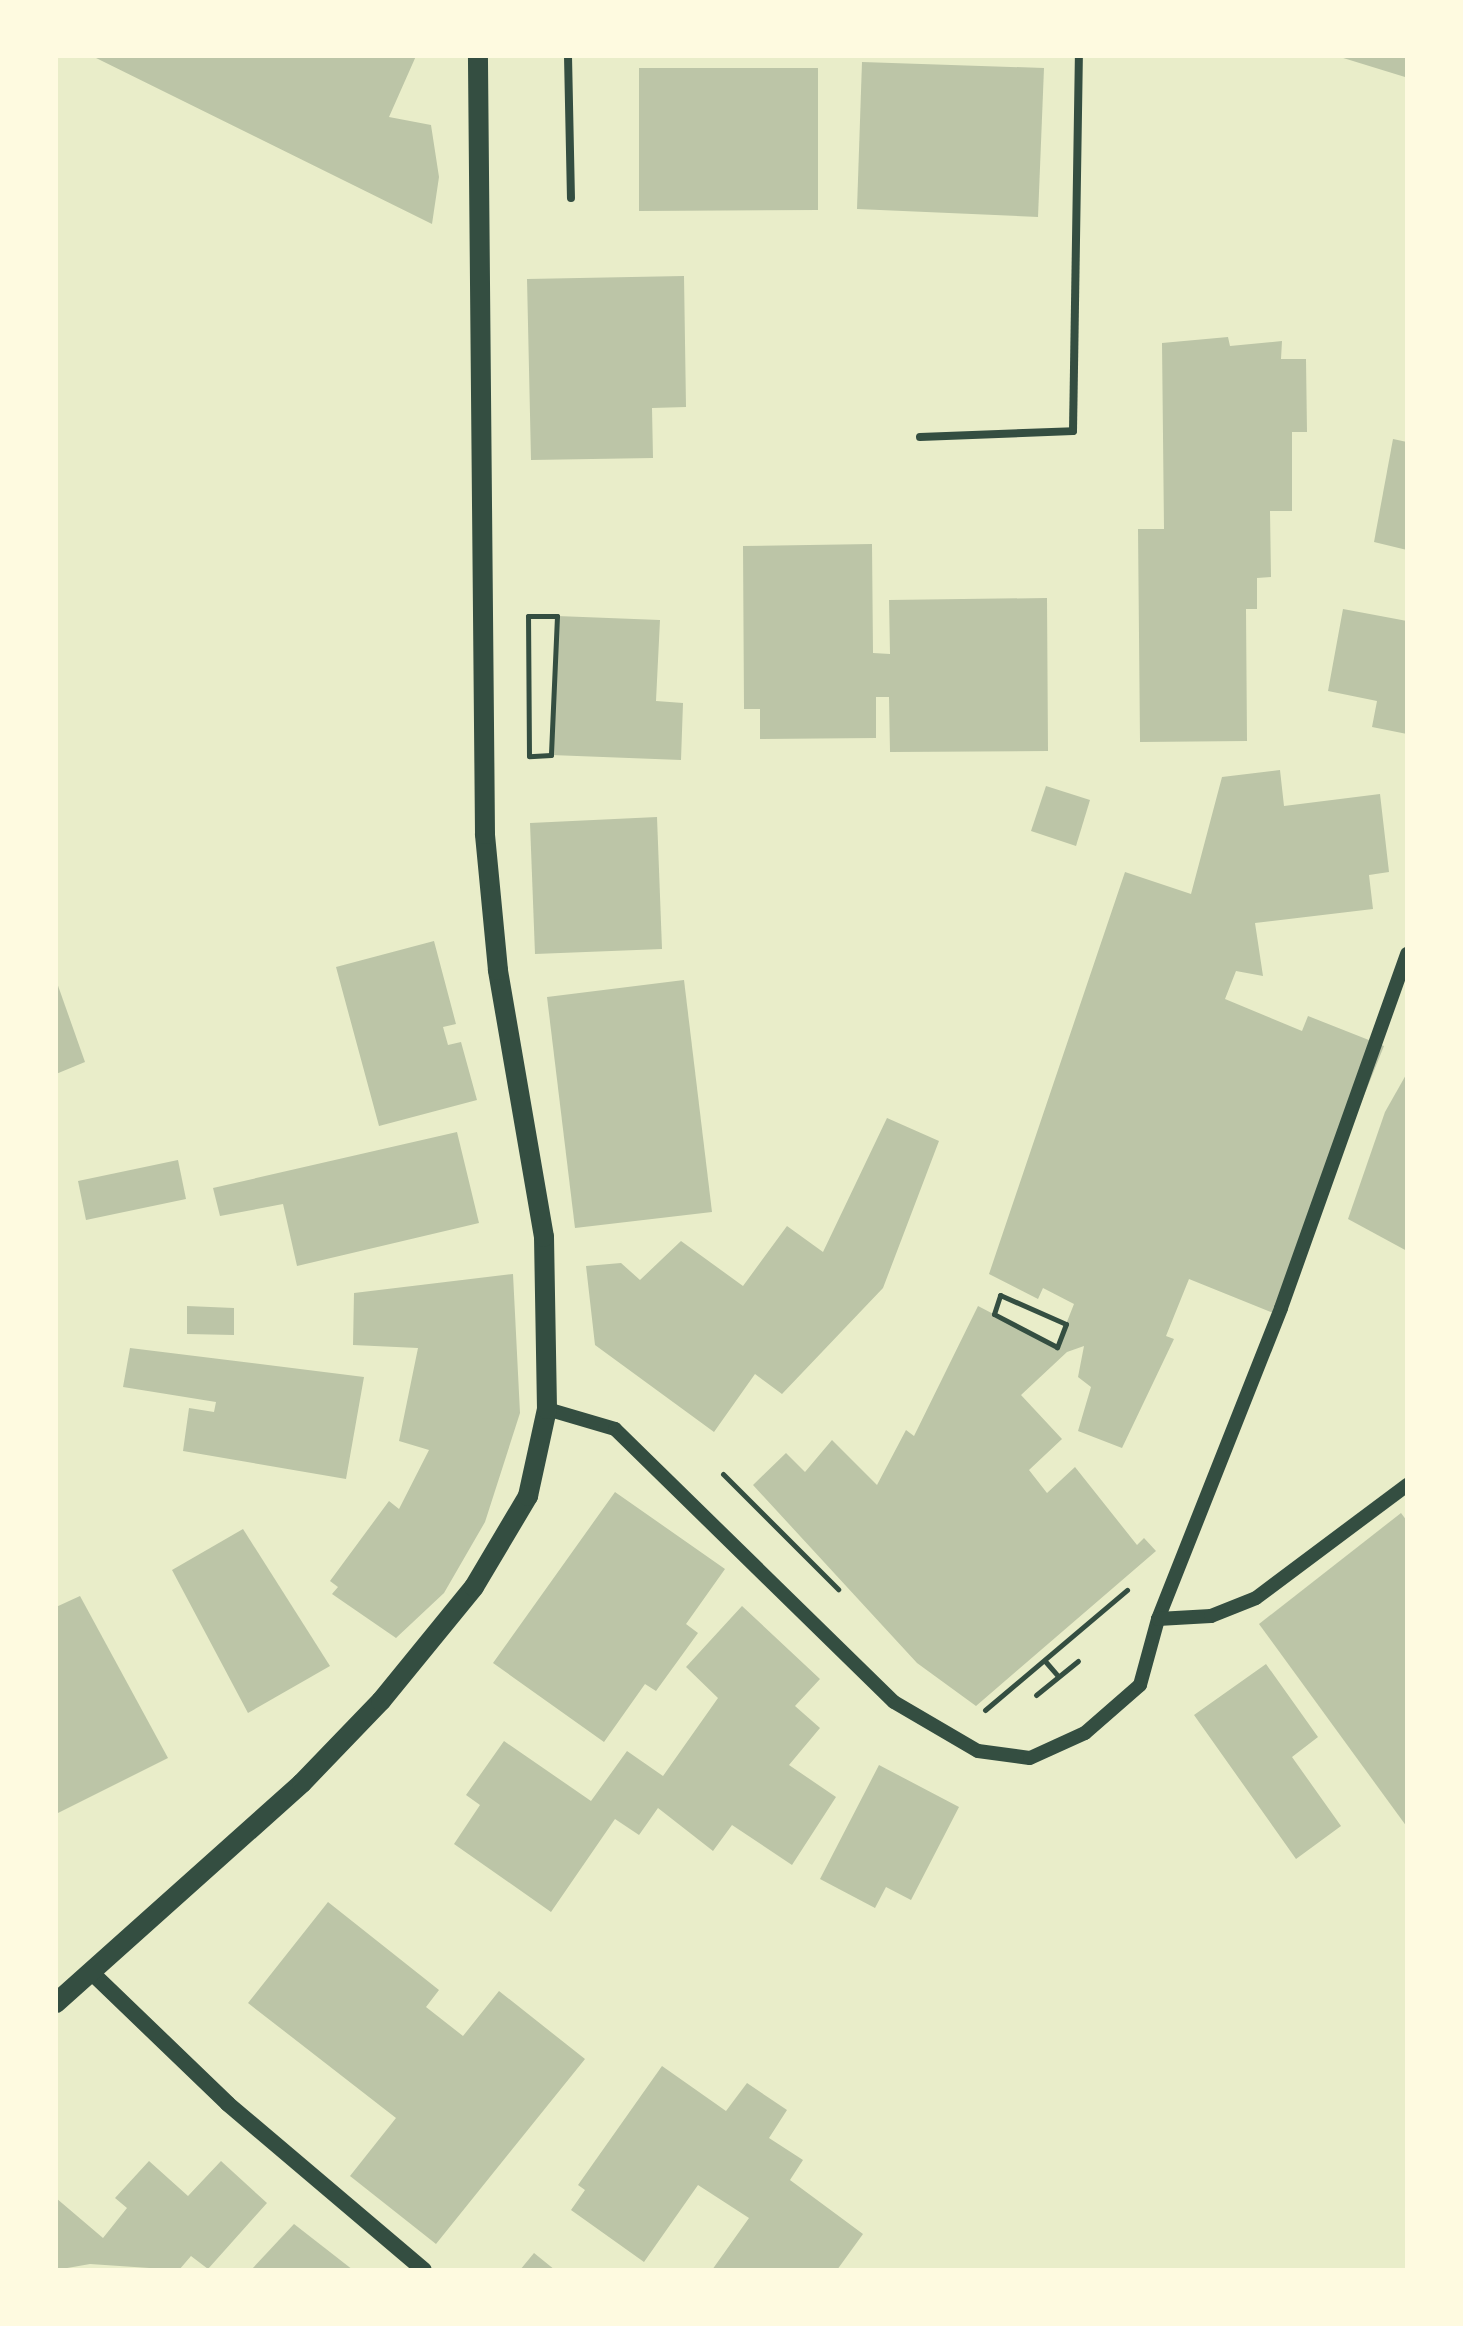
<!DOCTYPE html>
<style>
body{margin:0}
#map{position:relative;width:1463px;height:2326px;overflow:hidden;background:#e9edc9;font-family:Cabin,sans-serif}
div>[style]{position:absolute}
.building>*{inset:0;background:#bcc5a7}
.path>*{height:5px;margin:-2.5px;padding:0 2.5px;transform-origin:2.5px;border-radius:2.5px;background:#344e41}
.minor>*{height:8px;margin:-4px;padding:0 4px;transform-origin:4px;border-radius:4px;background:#344e41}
.tertiary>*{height:14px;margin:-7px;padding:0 7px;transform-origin:7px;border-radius:7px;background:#344e41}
.secondary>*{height:16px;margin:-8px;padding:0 8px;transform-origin:8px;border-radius:8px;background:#344e41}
.primary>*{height:20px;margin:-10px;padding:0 10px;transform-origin:10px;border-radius:10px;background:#344e41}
span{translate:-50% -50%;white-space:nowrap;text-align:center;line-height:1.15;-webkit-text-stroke:7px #fefae0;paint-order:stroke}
.frame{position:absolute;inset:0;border:58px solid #fefae0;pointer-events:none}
</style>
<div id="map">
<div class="building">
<div style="clip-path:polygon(92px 56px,416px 56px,389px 117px,431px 125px,439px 177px,432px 224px)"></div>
<div style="clip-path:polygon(1407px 56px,1405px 77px,1340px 57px,1340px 56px)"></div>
<div style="clip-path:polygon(862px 62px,1044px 68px,1038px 217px,857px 209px)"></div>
<div style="clip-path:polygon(639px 68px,818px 68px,818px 210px,639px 211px)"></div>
<div style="clip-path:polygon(684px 276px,686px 407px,652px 408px,653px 458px,531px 460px,527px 279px)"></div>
<div style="clip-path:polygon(1228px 337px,1230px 346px,1282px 341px,1281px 359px,1306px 359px,1307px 432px,1292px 432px,1292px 511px,1270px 511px,1271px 577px,1257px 578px,1257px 609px,1246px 609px,1247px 741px,1140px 742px,1138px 529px,1164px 529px,1162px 343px)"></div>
<div style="clip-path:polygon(1393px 439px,1407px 442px,1407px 550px,1374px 542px)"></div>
<div style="clip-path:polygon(872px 544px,873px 653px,890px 654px,889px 600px,1047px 598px,1048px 751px,890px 752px,889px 697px,876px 697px,876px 738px,760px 739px,760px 709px,744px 709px,743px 546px)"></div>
<div style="clip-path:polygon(1343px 609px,1407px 621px,1407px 734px,1372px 727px,1377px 701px,1328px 691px)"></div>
<div style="clip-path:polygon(557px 616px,660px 620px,656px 701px,683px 703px,681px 760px,551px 755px)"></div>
<div style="clip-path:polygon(1280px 770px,1284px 806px,1380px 794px,1389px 872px,1369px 875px,1373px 909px,1255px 923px,1263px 976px,1236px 971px,1225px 999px,1302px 1031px,1308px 1016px,1384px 1046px,1276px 1314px,1189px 1279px,1166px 1336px,1174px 1339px,1122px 1448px,1078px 1431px,1091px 1387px,1078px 1377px,1084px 1346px,1067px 1352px,1021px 1395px,1062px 1439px,1029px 1470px,1047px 1493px,1075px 1467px,1137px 1545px,1144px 1538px,1156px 1551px,976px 1706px,917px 1663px,753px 1485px,786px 1453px,805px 1472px,832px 1440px,877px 1485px,906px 1430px,914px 1436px,978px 1306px,1057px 1347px,1074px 1304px,1043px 1288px,1038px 1299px,989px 1274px,1125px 872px,1191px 894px,1222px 777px)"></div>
<div style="clip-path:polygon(1046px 786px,1090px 800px,1076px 846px,1031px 831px)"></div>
<div style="clip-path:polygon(657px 817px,662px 949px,535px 954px,530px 823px)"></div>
<div style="clip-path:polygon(434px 941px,456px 1024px,443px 1027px,448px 1045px,461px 1042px,477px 1100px,379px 1126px,336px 967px)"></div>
<div style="clip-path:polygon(56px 980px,85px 1062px,56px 1074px)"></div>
<div style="clip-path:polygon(684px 980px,712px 1212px,575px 1228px,547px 997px)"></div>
<div style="clip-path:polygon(1407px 1073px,1407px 1251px,1348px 1219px,1385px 1112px)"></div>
<div style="clip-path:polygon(887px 1118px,939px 1141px,883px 1288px,782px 1394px,755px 1374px,714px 1432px,595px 1345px,586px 1266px,621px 1263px,640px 1280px,681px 1241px,743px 1286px,787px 1226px,823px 1252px)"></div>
<div style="clip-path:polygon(457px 1132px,479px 1223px,297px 1266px,283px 1204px,220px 1216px,213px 1188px)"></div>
<div style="clip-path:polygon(178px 1160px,186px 1199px,86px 1220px,78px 1181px)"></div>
<div style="clip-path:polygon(513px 1274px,520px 1413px,485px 1522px,444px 1593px,396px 1638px,332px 1594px,338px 1587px,330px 1581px,389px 1501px,399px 1509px,429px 1450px,399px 1441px,418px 1348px,353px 1345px,354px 1293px)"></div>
<div style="clip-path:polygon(187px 1306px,234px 1308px,234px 1335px,187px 1334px)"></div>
<div style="clip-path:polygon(130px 1348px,364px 1377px,346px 1479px,183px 1451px,189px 1408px,214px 1412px,216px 1402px,123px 1387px)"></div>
<div style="clip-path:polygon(615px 1492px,725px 1569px,686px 1624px,698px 1633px,656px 1691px,645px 1684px,604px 1742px,493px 1663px)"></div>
<div style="clip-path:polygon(1401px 1513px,1407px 1521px,1407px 1827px,1259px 1624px)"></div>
<div style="clip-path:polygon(243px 1529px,330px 1666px,248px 1713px,172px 1570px)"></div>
<div style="clip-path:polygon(80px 1596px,168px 1758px,56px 1814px,56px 1607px)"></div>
<div style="clip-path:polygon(742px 1606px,820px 1679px,795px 1706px,820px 1728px,789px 1765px,836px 1797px,792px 1865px,732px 1825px,713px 1851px,658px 1808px,639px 1835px,615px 1819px,551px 1912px,454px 1844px,480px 1805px,466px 1795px,504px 1741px,591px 1801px,627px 1751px,663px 1776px,718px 1698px,686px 1667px)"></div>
<div style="clip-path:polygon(1266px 1664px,1318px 1737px,1292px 1757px,1341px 1826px,1296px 1859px,1194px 1715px)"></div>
<div style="clip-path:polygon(879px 1765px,959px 1807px,911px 1900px,886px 1887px,875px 1908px,820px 1879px)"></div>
<div style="clip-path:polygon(328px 1902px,439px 1990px,426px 2007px,463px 2036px,499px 1991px,585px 2059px,436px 2244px,350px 2176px,396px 2118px,248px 2003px)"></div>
<div style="clip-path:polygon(662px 2066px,726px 2111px,747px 2083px,787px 2110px,769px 2138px,803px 2160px,790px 2180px,863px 2234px,837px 2270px,712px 2270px,749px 2218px,698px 2185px,644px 2262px,571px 2210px,585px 2190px,578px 2185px)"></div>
<div style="clip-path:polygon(149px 2161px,188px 2196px,221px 2161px,267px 2203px,208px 2269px,191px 2256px,179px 2270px,90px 2264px,56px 2270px,56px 2198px,103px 2238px,127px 2208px,115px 2198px)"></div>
<div style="clip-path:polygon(294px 2224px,353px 2270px,251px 2270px)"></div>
<div style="clip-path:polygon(534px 2253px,555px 2270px,520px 2270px)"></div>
</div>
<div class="path">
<div style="left:528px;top:616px;width:29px"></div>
<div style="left:557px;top:616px;width:139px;rotate:92.5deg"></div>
<div style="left:551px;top:755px;width:22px;rotate:177deg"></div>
<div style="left:529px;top:756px;width:140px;rotate:-90.4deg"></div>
<div style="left:1000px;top:1295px;width:72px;rotate:23.7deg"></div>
<div style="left:1066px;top:1324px;width:25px;rotate:111deg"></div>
<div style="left:1057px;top:1347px;width:71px;rotate:-152.4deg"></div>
<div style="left:994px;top:1314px;width:20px;rotate:-72deg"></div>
<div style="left:723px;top:1474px;width:163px;rotate:45deg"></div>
<div style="left:1045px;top:1661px;width:20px;rotate:49deg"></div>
<div style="left:1036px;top:1695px;width:54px;rotate:-39deg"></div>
<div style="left:985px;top:1710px;width:186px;rotate:-40.2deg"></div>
</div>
<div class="minor">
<div style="left:568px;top:56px;width:142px;rotate:88.8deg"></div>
<div style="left:920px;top:437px;width:153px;rotate:-2.2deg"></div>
<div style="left:1073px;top:431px;width:375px;rotate:-89.1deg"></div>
</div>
<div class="tertiary">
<div style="left:547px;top:1409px;width:71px;rotate:16.4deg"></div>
<div style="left:615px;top:1429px;width:390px;rotate:44.4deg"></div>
<div style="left:894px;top:1702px;width:97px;rotate:30.3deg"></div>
<div style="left:978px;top:1751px;width:52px;rotate:7.7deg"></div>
<div style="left:1030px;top:1758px;width:60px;rotate:-24.4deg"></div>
<div style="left:1085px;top:1733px;width:73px;rotate:-41.1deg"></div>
<div style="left:1140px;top:1685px;width:68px;rotate:-74.7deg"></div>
<div style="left:1158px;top:1619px;width:334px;rotate:-68.4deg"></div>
<div style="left:1281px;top:1308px;width:376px;rotate:-70.4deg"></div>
<div style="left:1158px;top:1619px;width:53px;rotate:-3.2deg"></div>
<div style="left:1211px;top:1616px;width:48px;rotate:-21.8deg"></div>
<div style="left:1256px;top:1598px;width:189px;rotate:-36.8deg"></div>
</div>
<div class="secondary">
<div style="left:91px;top:1972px;width:190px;rotate:43.9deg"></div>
<div style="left:228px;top:2104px;width:257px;rotate:40.3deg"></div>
</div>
<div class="primary">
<div style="left:56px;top:2003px;width:330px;rotate:-41.8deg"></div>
<div style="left:302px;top:1783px;width:114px;rotate:-46.1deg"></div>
<div style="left:381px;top:1701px;width:147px;rotate:-50.8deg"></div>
<div style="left:474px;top:1587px;width:106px;rotate:-59.3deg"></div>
<div style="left:528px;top:1496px;width:89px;rotate:-77.7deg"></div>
<div style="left:547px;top:1409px;width:172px;rotate:-91deg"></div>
<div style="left:544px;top:1237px;width:271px;rotate:-99.8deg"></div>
<div style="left:498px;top:970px;width:137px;rotate:-95.5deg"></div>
<div style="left:485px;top:834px;width:778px;rotate:-90.52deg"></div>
</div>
<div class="frame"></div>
</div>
